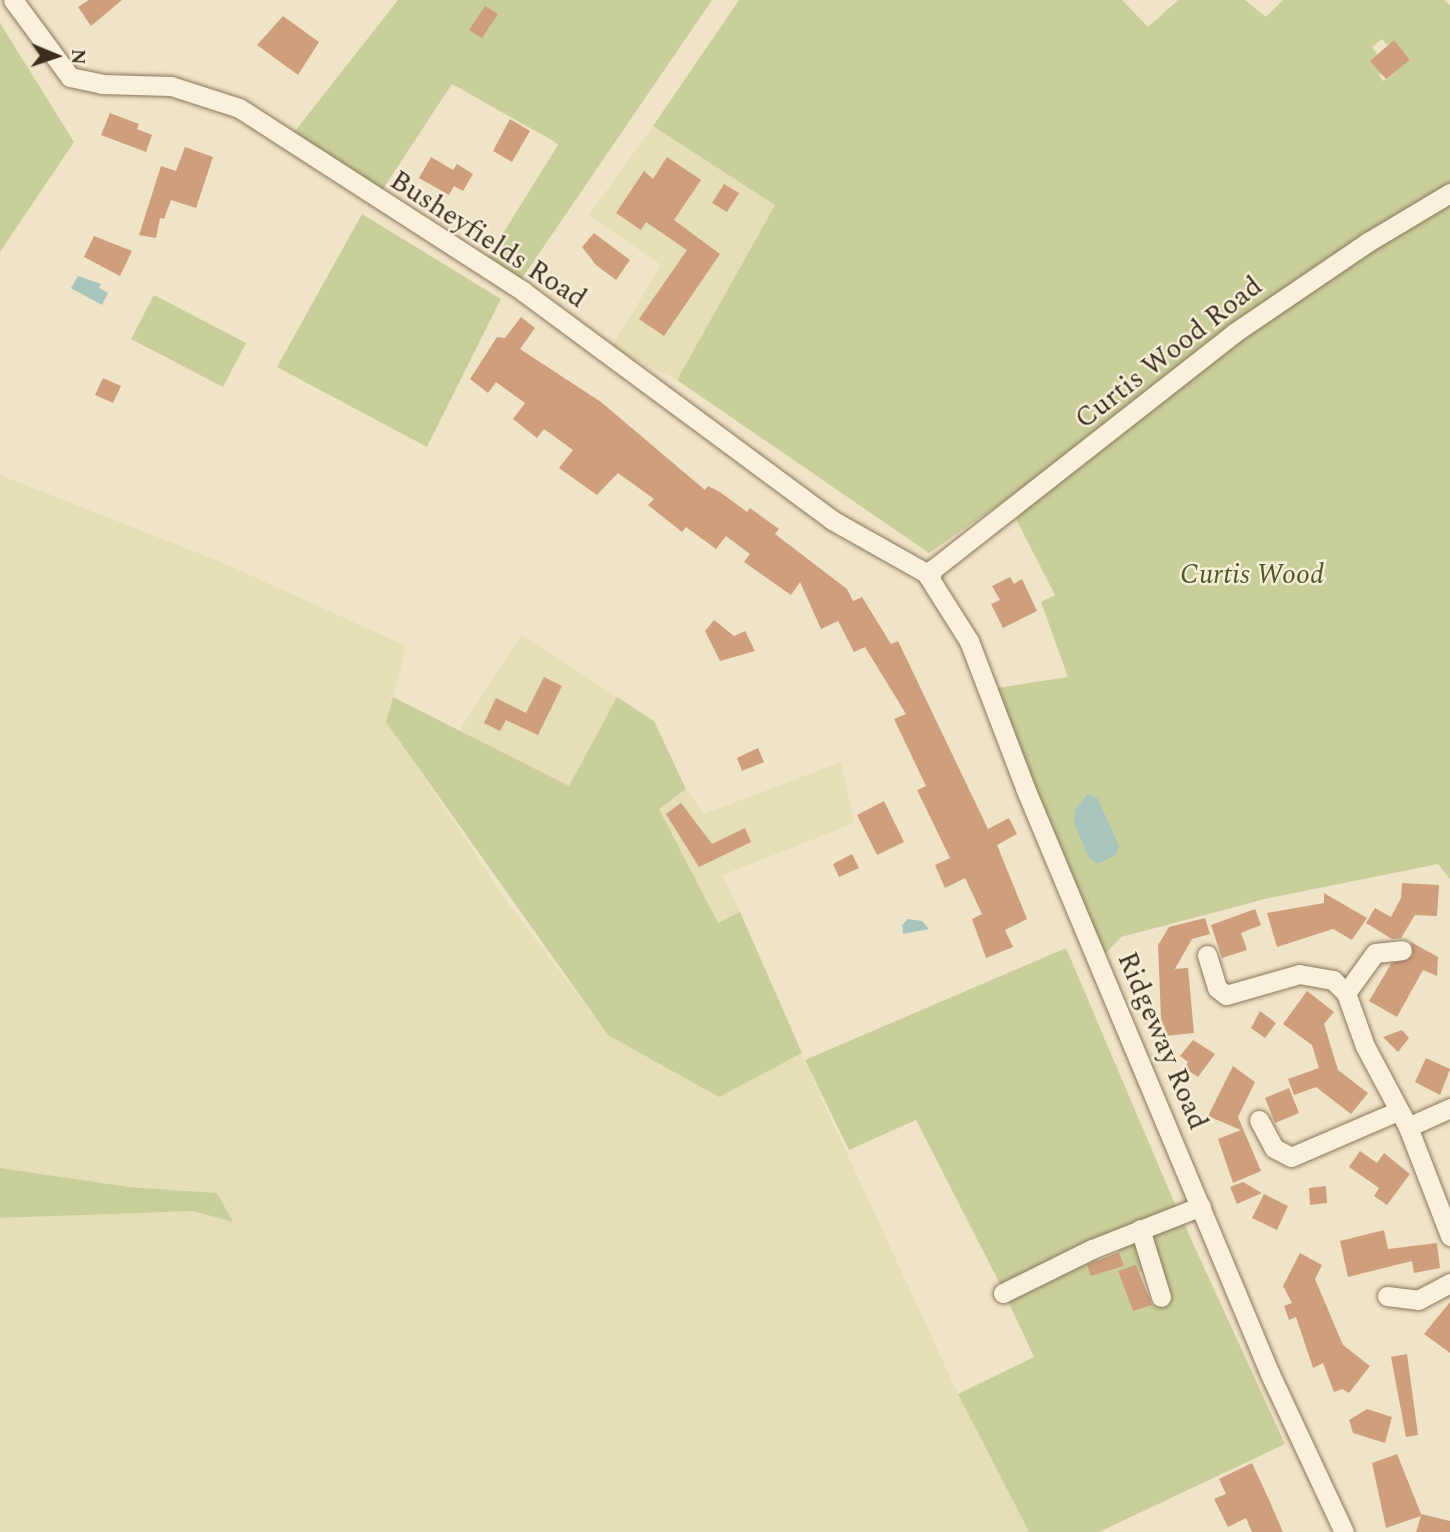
<!DOCTYPE html>
<style>
body{margin:0}
#map{position:relative;width:1450px;height:1532px;overflow:hidden;background:#f0e4c8;font-family:Spectral,serif}
div>[style]{position:absolute}
.farmland>*{inset:0;background:#e6deb5}
.green>*{inset:0;background:#c9cf9b}
.water>*{inset:0;background:#a9c4bc}
.building>*{inset:0;background:#cf9f7d}
.roads{filter:drop-shadow(0 0 2px #8d765c) drop-shadow(0 0 2px #8d765c)}
.minor>*{height:19px;margin:-9.5px;padding:0 9.5px;transform-origin:9.5px;border-radius:9.5px;background:#faf1dc}
span{translate:-50% -50%;white-space:nowrap;text-align:center;line-height:1.15;-webkit-text-stroke:5px #f7eed8;paint-order:stroke}
.street-label{font-size:28px;color:#3d2e20}
.park-label{font-size:28px;color:#4d5a26;font-style:italic}
.north{position:absolute;left:21px;top:21px;width:70px;height:70px;-webkit-text-stroke:5px #f7eed8;paint-order:stroke;rotate:92deg;font-size:19px;font-weight:700;line-height:28px;text-align:center;color:#3d2e20}
.north::after{content:'';display:block;margin:auto;width:24px;height:32px;background:#3d2e20;clip-path:polygon(50% 0,100% 100%,50% 72%,0 100%)}
</style>
<div id="map">
<div class="farmland">
<div style="clip-path:polygon(653px 126px,775px 205px,677px 380px,611px 348px,661px 265px,589px 215px)"></div>
<div style="clip-path:polygon(0 475px,221px 562px,406px 646px,387px 722px,509px 904px,608px 1035px,766px 1070px,801px 1054px,958px 1394px,1029px 1532px,0 1532px,0 1218px,193px 1211px,232px 1222px,217px 1193px,129px 1187px,0 1168px)"></div>
<div style="clip-path:polygon(522px 635px,617px 697px,569px 786px,459px 731px)"></div>
<div style="clip-path:polygon(841px 762px,854px 823px,723px 875px,740px 912px,718px 924px,659px 809px,686px 789px,704px 814px)"></div>
</div>
<div class="green">
<div style="clip-path:polygon(398px 0,712px 0,521px 280px,487px 259px,558px 145px,555px 142px,452px 84px,381px 192px,292px 135px)"></div>
<div style="clip-path:polygon(evenodd,739px 0,1122px 0,1148px 27px,1178px 0,1245px 0,1266px 17px,1283px 0,1444px 0,1450px 5px,1450px 879px,1438px 864px,1265px 899px,1121px 937px,1098px 962px,991px 689px,1068px 677px,1041px 602px,1055px 595px,1016px 519px,1063px 470px,1143px 405px,929px 553px,677px 380px,775px 205px,653px 126px,739px 0,1382px 39px,1387px 45px,1394px 40px,1410px 60px,1383px 81px,1379px 75px,1387px 69px,1372px 47px,1382px 39px)"></div>
<div style="clip-path:polygon(0 23px,74px 142px,0 252px)"></div>
<div style="clip-path:polygon(362px 214px,501px 299px,427px 447px,277px 367px)"></div>
<div style="clip-path:polygon(154px 295px,246px 343px,223px 387px,131px 339px)"></div>
<div style="clip-path:polygon(393px 697px,569px 786px,617px 697px,654px 721px,686px 789px,659px 809px,718px 923px,740px 912px,802px 1053px,719px 1097px,608px 1035px,386px 722px)"></div>
<div style="clip-path:polygon(evenodd,1066px 948px,1175px 1204px,1285px 1444px,1099px 1532px,1029px 1532px,958px 1394px,1034px 1357px,1000px 1284px,916px 1120px,849px 1150px,805px 1060px,1066px 948px,1117px 1246px,1124px 1266px,1101px 1273px,1095px 1254px,1117px 1246px,1066px 948px,1119px 1272px,1143px 1272px,1154px 1304px,1133px 1311px,1119px 1272px)"></div>
<div style="clip-path:polygon(0 1168px,129px 1187px,217px 1193px,233px 1222px,193px 1211px,0 1218px)"></div>
</div>
<div class="water">
<div style="clip-path:polygon(78px 276px,101px 284px,99px 288px,108px 293px,102px 305px,71px 288px)"></div>
<div style="clip-path:polygon(1088px 794px,1098px 799px,1119px 846px,1116px 855px,1098px 864px,1089px 858px,1074px 823px,1075px 809px)"></div>
<div style="clip-path:polygon(908px 919px,922px 921px,929px 929px,903px 934px,902px 925px)"></div>
</div>
<div class="building">
<div style="clip-path:polygon(89px 0,122px 0,91px 26px,78px 7px)"></div>
<div style="clip-path:polygon(485px 6px,498px 14px,482px 38px,469px 30px)"></div>
<div style="clip-path:polygon(283px 16px,319px 42px,298px 75px,257px 45px)"></div>
<div style="clip-path:polygon(1394px 40px,1410px 60px,1386px 79px,1370px 61px)"></div>
<div style="clip-path:polygon(110px 113px,139px 124px,137px 129px,152px 135px,146px 152px,101px 135px)"></div>
<div style="clip-path:polygon(510px 119px,530px 131px,512px 162px,493px 151px)"></div>
<div style="clip-path:polygon(185px 147px,213px 157px,196px 208px,171px 200px,164px 219px,160px 218px,156px 238px,139px 235px,161px 166px,176px 171px)"></div>
<div style="clip-path:polygon(431px 157px,453px 170px,457px 164px,473px 174px,463px 191px,454px 186px,449px 195px,419px 178px)"></div>
<div style="clip-path:polygon(667px 157px,701px 180px,674px 220px,720px 254px,664px 336px,639px 319px,687px 250px,646px 222px,641px 230px,616px 213px,644px 171px,653px 179px)"></div>
<div style="clip-path:polygon(724px 184px,739px 193px,727px 212px,712px 203px)"></div>
<div style="clip-path:polygon(594px 233px,630px 260px,616px 280px,596px 265px,582px 247px)"></div>
<div style="clip-path:polygon(94px 236px,132px 251px,120px 276px,84px 257px)"></div>
<div style="clip-path:polygon(521px 317px,535px 328px,520px 349px,601px 402px,705px 490px,708px 486px,720px 492px,747px 512px,750px 508px,779px 529px,775px 534px,847px 589px,853px 601px,862px 597px,891px 644px,898px 641px,988px 829px,1009px 818px,1017px 834px,997px 845px,1027px 919px,1005px 930px,1013px 947px,986px 958px,972px 919px,982px 914px,965px 878px,945px 888px,935px 865px,950px 858px,917px 790px,926px 786px,894px 719px,906px 714px,865px 647px,854px 652px,838px 621px,821px 629px,800px 582px,791px 595px,744px 562px,750px 554px,726px 536px,716px 549px,686px 527px,682px 532px,648px 505px,654px 499px,618px 473px,597px 495px,559px 468px,573px 450px,544px 429px,537px 438px,513px 419px,525px 403px,496px 382px,488px 393px,470px 379px,497px 337px,505px 338px)"></div>
<div style="clip-path:polygon(103px 378px,121px 386px,113px 403px,95px 395px)"></div>
<div style="clip-path:polygon(1010px 577px,1014px 584px,1022px 579px,1037px 611px,1003px 628px,991px 604px,1000px 600px,992px 586px)"></div>
<div style="clip-path:polygon(714px 620px,734px 636px,745px 631px,755px 651px,720px 661px,705px 631px)"></div>
<div style="clip-path:polygon(544px 677px,562px 686px,538px 735px,506px 720px,500px 731px,484px 723px,496px 698px,526px 713px)"></div>
<div style="clip-path:polygon(758px 748px,764px 762px,742px 771px,737px 758px)"></div>
<div style="clip-path:polygon(884px 801px,904px 842px,877px 855px,857px 815px)"></div>
<div style="clip-path:polygon(681px 803px,712px 844px,745px 828px,751px 842px,699px 867px,666px 814px)"></div>
<div style="clip-path:polygon(852px 854px,859px 868px,839px 877px,833px 864px)"></div>
<div style="clip-path:polygon(1402px 883px,1439px 885px,1437px 916px,1415px 915px,1401px 938px,1392px 939px,1366px 923px,1375px 908px,1391px 917px,1401px 898px)"></div>
<div style="clip-path:polygon(1324px 893px,1367px 918px,1352px 940px,1333px 929px,1277px 947px,1267px 913px,1324px 903px)"></div>
<div style="clip-path:polygon(1255px 909px,1261px 925px,1241px 933px,1247px 950px,1222px 958px,1211px 925px)"></div>
<div style="clip-path:polygon(1205px 918px,1210px 934px,1192px 939px,1175px 969px,1188px 968px,1194px 1033px,1155px 1037px,1154px 1019px,1161px 1018px,1158px 945px,1169px 927px)"></div>
<div style="clip-path:polygon(1411px 942px,1438px 957px,1437px 976px,1423px 970px,1397px 1017px,1369px 1001px,1391px 964px,1413px 956px)"></div>
<div style="clip-path:polygon(1307px 991px,1334px 1012px,1324px 1024px,1338px 1070px,1368px 1093px,1351px 1114px,1316px 1087px,1294px 1095px,1288px 1079px,1319px 1068px,1312px 1045px,1283px 1024px)"></div>
<div style="clip-path:polygon(1260px 1011px,1276px 1023px,1265px 1038px,1251px 1028px)"></div>
<div style="clip-path:polygon(1402px 1030px,1409px 1038px,1398px 1052px,1383px 1037px)"></div>
<div style="clip-path:polygon(1193px 1040px,1215px 1054px,1198px 1077px,1184px 1068px,1188px 1062px,1180px 1056px)"></div>
<div style="clip-path:polygon(1426px 1058px,1450px 1069px,1440px 1095px,1415px 1082px)"></div>
<div style="clip-path:polygon(1233px 1066px,1255px 1082px,1238px 1117px,1261px 1171px,1233px 1183px,1218px 1139px,1241px 1130px,1208px 1116px)"></div>
<div style="clip-path:polygon(1289px 1088px,1299px 1113px,1275px 1123px,1265px 1098px)"></div>
<div style="clip-path:polygon(1360px 1151px,1377px 1163px,1384px 1153px,1410px 1174px,1387px 1205px,1374px 1196px,1379px 1188px,1349px 1167px)"></div>
<div style="clip-path:polygon(1243px 1182px,1262px 1193px,1237px 1204px,1230px 1187px)"></div>
<div style="clip-path:polygon(1326px 1186px,1327px 1203px,1310px 1205px,1309px 1188px)"></div>
<div style="clip-path:polygon(1264px 1194px,1288px 1206px,1277px 1230px,1252px 1218px)"></div>
<div style="clip-path:polygon(1384px 1230px,1388px 1249px,1437px 1243px,1440px 1268px,1414px 1273px,1412px 1261px,1348px 1277px,1340px 1241px)"></div>
<div style="clip-path:polygon(1119px 1252px,1124px 1266px,1091px 1276px,1087px 1265px)"></div>
<div style="clip-path:polygon(1300px 1253px,1322px 1265px,1315px 1279px,1343px 1345px,1370px 1366px,1349px 1393px,1342px 1389px,1334px 1392px,1323px 1363px,1313px 1368px,1296px 1317px,1289px 1320px,1284px 1306px,1292px 1303px,1283px 1286px)"></div>
<div style="clip-path:polygon(1136px 1265px,1152px 1305px,1133px 1311px,1118px 1271px)"></div>
<div style="clip-path:polygon(1450px 1302px,1450px 1353px,1424px 1334px)"></div>
<div style="clip-path:polygon(1407px 1354px,1418px 1435px,1406px 1437px,1391px 1357px)"></div>
<div style="clip-path:polygon(1367px 1409px,1392px 1417px,1385px 1443px,1353px 1433px,1349px 1420px)"></div>
<div style="clip-path:polygon(1397px 1454px,1421px 1514px,1450px 1521px,1450px 1532px,1416px 1532px,1421px 1516px,1386px 1528px,1372px 1463px)"></div>
<div style="clip-path:polygon(1252px 1463px,1270px 1502px,1283px 1532px,1252px 1532px,1246px 1518px,1228px 1527px,1214px 1499px,1226px 1494px,1219px 1479px)"></div>
</div>
<div class="roads">
<div class="minor">
<div style="left:13px;top:0;width:96px;rotate:53.5deg"></div>
<div style="left:70px;top:77px;width:33px;rotate:12deg"></div>
<div style="left:102px;top:84px;width:69px;rotate:1.7deg"></div>
<div style="left:171px;top:86px;width:71px;rotate:17.9deg"></div>
<div style="left:239px;top:108px;width:339px;rotate:32.8deg"></div>
<div style="left:524px;top:292px;width:383px;rotate:36.5deg"></div>
<div style="left:832px;top:520px;width:108px;rotate:29.4deg"></div>
<div style="left:926px;top:573px;width:7px;rotate:-27deg"></div>
<div style="left:932px;top:570px;width:7px;rotate:98deg"></div>
<div style="left:932px;top:570px;width:384px;rotate:-38.1deg"></div>
<div style="left:1234px;top:333px;width:162px;rotate:-34.2deg"></div>
<div style="left:1368px;top:242px;width:96px;rotate:-30.9deg"></div>
<div style="left:926px;top:573px;width:80px;rotate:57.7deg"></div>
<div style="left:969px;top:641px;width:157px;rotate:69.1deg"></div>
<div style="left:1025px;top:788px;width:635px;rotate:67.31deg"></div>
<div style="left:1270px;top:1374px;width:174px;rotate:64.9deg"></div>
<div style="left:1207px;top:955px;width:34px;rotate:73deg"></div>
<div style="left:1217px;top:988px;width:11px;rotate:38deg"></div>
<div style="left:1226px;top:995px;width:76px;rotate:-16deg"></div>
<div style="left:1299px;top:974px;width:35px;rotate:10deg"></div>
<div style="left:1333px;top:980px;width:18px;rotate:45deg"></div>
<div style="left:1346px;top:993px;width:56px;rotate:70.3deg"></div>
<div style="left:1365px;top:1046px;width:92px;rotate:62deg"></div>
<div style="left:1408px;top:1127px;width:117px;rotate:68.9deg"></div>
<div style="left:1346px;top:993px;width:49px;rotate:-54.1deg"></div>
<div style="left:1375px;top:953px;width:27px;rotate:-6deg"></div>
<div style="left:1259px;top:1120px;width:32px;rotate:62deg"></div>
<div style="left:1274px;top:1148px;width:19px;rotate:28deg"></div>
<div style="left:1291px;top:1157px;width:116px;rotate:-23.3deg"></div>
<div style="left:1408px;top:1127px;width:46px;rotate:-24.3deg"></div>
<div style="left:1140px;top:1229px;width:71px;rotate:72.8deg"></div>
<div style="left:1003px;top:1293px;width:99px;rotate:-26.3deg"></div>
<div style="left:1092px;top:1249px;width:117px;rotate:-21.5deg"></div>
<div style="left:1387px;top:1296px;width:31px;rotate:7deg"></div>
<div style="left:1418px;top:1300px;width:36px;rotate:-28deg"></div>
</div>
</div>
<div class="street-label">
<span style="left:488px;top:240px;rotate:33deg">Busheyfields Road</span>
<span style="left:1169px;top:353px;rotate:-38deg">Curtis Wood Road</span>
<span style="left:1162px;top:1041px;rotate:67deg">Ridgeway Road</span>
</div>
<div class="park-label">
<span style="left:1252px;top:575px">Curtis Wood</span>
</div>
<div class="north">N</div>
</div>
